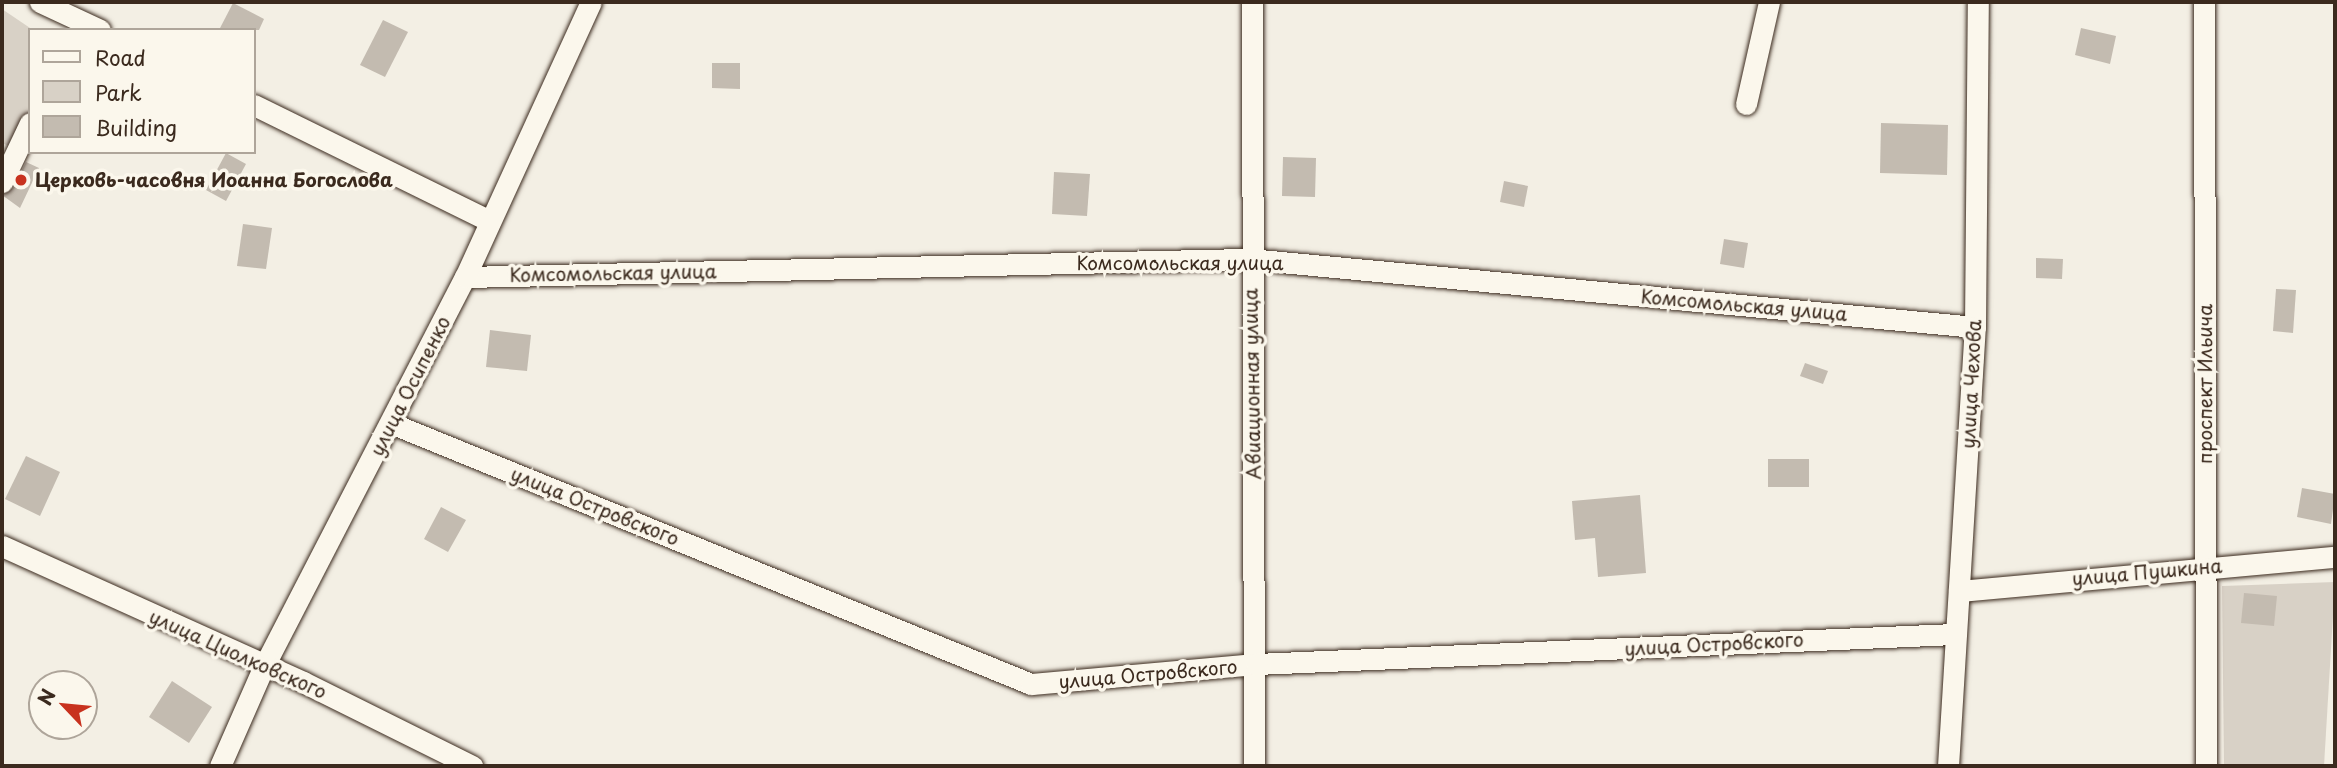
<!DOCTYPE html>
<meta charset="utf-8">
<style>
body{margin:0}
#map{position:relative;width:2337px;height:768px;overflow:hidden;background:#f3efe4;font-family:"Playpen Sans",sans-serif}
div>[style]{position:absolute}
.green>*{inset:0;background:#d8d1c6}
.building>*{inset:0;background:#c3bbb0}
.roads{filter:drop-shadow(0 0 2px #3b2a1e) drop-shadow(0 0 2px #3b2a1e)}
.minor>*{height:21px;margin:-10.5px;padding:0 10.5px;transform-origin:10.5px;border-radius:10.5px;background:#fbf7ec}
.dots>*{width:19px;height:19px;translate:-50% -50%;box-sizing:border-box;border:4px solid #fbf7ec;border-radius:50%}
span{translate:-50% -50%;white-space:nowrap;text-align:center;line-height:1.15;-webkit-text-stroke:7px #fbf7ec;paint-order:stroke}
.poi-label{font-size:19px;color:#3b2a1e;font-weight:700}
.left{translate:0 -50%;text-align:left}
.street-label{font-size:19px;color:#3b2a1e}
.frame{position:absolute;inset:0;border:4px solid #3b2a1e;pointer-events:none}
.legend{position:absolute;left:28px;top:28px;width:228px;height:126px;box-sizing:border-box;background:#fbf7ec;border:2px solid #aea59a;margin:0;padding:9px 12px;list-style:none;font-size:21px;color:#3b2a1e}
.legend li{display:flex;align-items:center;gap:14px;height:35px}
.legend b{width:35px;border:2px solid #aea59a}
.north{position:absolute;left:28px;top:670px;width:70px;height:70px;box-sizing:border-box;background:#fbf7ec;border:2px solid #aea59a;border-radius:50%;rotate:296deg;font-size:19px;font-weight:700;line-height:28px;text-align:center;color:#3b2a1e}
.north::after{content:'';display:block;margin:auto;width:24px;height:32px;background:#c8321e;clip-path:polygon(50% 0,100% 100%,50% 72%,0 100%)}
</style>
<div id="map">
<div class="green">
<div style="clip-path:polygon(2px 9px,33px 30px,30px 111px,11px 147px,2px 143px)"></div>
<div style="clip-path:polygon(2335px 582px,2324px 766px,2224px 766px,2222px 586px)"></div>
</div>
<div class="building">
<div style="clip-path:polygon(233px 3px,264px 19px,259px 30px,219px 30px)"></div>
<div style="clip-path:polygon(383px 20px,408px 32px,385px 77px,360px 65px)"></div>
<div style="clip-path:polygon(2081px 28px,2116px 36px,2110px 64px,2075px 55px)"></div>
<div style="clip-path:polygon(712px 63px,740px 63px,740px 89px,712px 88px)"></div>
<div style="clip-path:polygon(1881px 123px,1948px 125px,1947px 175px,1880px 173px)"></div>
<div style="clip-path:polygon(226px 153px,246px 164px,226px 201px,206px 190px)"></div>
<div style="clip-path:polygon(1283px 157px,1316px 158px,1315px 197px,1282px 196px)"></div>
<div style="clip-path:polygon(26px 162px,39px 168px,20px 208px,2px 195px,13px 188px)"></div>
<div style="clip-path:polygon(1054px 172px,1090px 174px,1087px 216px,1052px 214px)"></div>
<div style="clip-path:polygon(1504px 181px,1528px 186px,1524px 207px,1500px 202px)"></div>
<div style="clip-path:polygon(243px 224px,272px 228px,266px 269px,237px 266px)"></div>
<div style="clip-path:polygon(1724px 239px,1748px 243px,1744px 268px,1720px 264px)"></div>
<div style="clip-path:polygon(2036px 258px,2063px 259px,2062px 279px,2036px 278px)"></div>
<div style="clip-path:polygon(2276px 289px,2296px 290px,2293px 333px,2273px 331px)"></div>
<div style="clip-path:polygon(490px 330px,531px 335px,527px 371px,486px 367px)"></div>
<div style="clip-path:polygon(1805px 363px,1828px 371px,1823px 384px,1800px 376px)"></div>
<div style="clip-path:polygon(26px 456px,60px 472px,40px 516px,5px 499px)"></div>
<div style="clip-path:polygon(1768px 459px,1809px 459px,1809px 487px,1768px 487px)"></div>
<div style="clip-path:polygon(2302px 488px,2335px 494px,2331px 524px,2297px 517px)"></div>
<div style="clip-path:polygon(1640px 495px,1646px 573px,1598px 577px,1595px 538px,1575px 540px,1572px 501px)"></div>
<div style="clip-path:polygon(441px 507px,466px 520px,448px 552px,424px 539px)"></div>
<div style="clip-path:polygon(2244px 593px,2277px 596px,2274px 626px,2241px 623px)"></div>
<div style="clip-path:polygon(172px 681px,212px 707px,189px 743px,149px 717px)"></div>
</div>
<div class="roads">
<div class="minor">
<div style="left:40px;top:2px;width:66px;rotate:25deg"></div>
<div style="left:1252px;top:2px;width:764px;rotate:89.85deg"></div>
<div style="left:2204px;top:2px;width:764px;rotate:89.85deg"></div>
<div style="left:1746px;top:104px;width:105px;rotate:-77.3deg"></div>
<div style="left:254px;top:105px;width:263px;rotate:26.2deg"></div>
<div style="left:2px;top:182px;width:65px;rotate:-64.6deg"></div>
<div style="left:465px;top:277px;width:784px;rotate:-1.32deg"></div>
<div style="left:1249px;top:259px;width:729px;rotate:5.35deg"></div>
<div style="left:393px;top:424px;width:689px;rotate:22.17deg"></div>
<div style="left:1031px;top:684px;width:226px;rotate:-5.1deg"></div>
<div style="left:1256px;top:664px;width:698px;rotate:-2.46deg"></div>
<div style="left:2px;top:546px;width:330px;rotate:24.3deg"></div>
<div style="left:303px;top:682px;width:189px;rotate:26.4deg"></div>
<div style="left:1959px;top:591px;width:378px;rotate:-5.2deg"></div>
<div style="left:220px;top:766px;width:107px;rotate:-66.3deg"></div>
<div style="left:263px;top:668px;width:440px;rotate:-62.7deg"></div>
<div style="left:465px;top:277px;width:302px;rotate:-65.4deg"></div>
<div style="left:1948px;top:766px;width:440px;rotate:-86.5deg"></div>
<div style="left:1975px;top:327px;width:325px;rotate:-89.5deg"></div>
</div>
</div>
<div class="dots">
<div style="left:21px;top:180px;background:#c8321e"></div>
</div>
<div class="poi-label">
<span class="left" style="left:35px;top:180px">Церковь-часовня Иоанна Богослова</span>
</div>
<div class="street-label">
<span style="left:1180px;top:263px">Комсомольская улица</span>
<span style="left:613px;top:273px;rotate:-1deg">Комсомольская улица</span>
<span style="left:1744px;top:305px;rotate:5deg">Комсомольская улица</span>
<span style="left:1252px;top:384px;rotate:-91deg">Авиационная улица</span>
<span style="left:1971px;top:384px;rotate:-87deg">улица Чехова</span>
<span style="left:2205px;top:384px;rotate:-90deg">проспект Ильича</span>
<span style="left:410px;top:386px;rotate:-63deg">улица Осипенко</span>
<span style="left:595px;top:506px;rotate:22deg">улица Островского</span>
<span style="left:2147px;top:572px;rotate:-5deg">улица Пушкина</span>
<span style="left:1714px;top:644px;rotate:-3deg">улица Островского</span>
<span style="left:238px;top:654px;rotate:24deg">улица Циолковского</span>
<span style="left:1148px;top:674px;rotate:-5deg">улица Островского</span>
</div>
<div class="frame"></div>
<ul class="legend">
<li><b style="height:9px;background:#fbf7ec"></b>Road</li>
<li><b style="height:19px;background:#d8d1c6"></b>Park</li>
<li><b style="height:19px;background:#c3bbb0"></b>Building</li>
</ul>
<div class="north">N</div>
</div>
